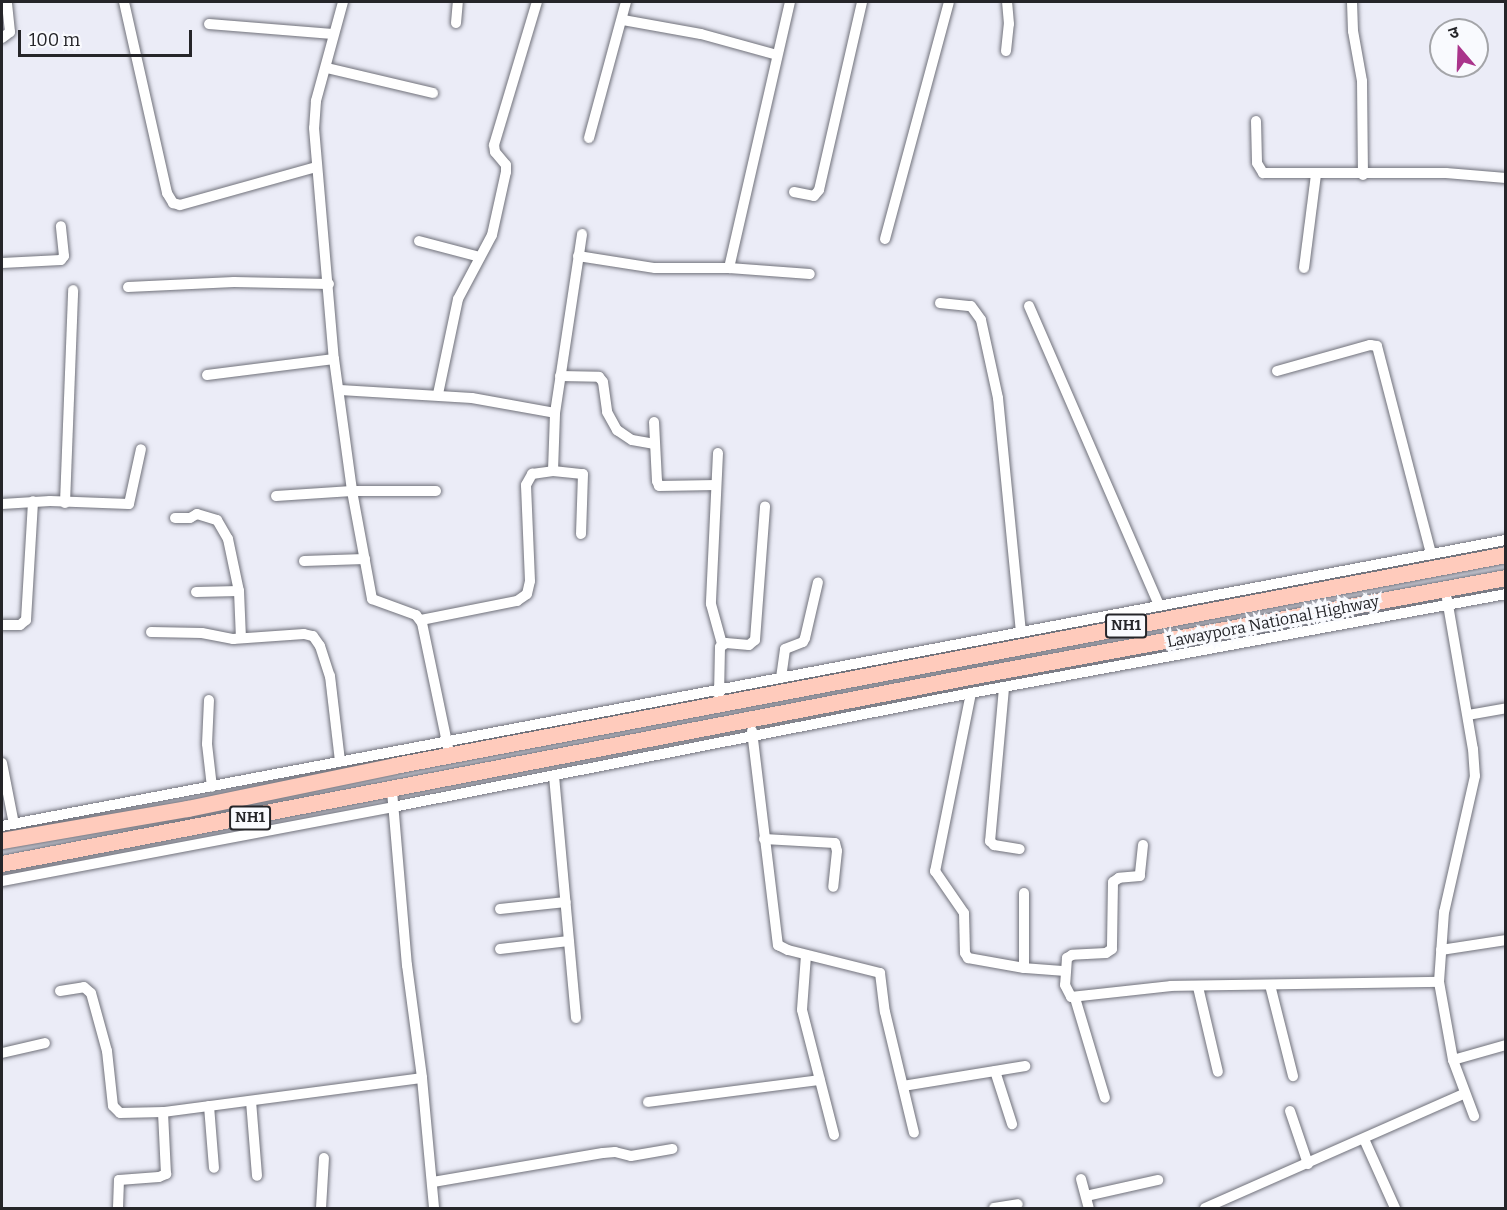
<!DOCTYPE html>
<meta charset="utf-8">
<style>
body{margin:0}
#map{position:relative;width:1507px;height:1210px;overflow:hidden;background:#ebecf7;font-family:Bitter,"Noto Sans Devanagari",serif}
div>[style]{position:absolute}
.roads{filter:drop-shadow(0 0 2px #70717a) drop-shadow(0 0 2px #70717a)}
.minor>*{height:10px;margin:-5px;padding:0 5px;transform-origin:5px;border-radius:5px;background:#fff}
.trunk>*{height:16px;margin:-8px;padding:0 8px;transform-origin:8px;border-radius:8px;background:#ffcbbc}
span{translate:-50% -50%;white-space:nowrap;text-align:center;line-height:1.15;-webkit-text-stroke:6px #f9fafe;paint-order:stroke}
.shield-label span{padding:2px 4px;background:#f9fafe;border:2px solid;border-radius:4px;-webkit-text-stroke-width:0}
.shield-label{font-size:15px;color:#252529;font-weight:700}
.street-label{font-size:16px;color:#252529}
.frame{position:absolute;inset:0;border:3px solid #252529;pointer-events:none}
.north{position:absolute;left:1429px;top:18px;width:60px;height:60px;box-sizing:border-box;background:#f9fafe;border:2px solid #a4a5a9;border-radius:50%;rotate:341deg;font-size:16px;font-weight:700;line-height:24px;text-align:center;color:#252529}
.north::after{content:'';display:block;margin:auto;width:21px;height:27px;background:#aa348b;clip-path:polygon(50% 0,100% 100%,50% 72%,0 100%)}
.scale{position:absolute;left:18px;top:30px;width:174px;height:27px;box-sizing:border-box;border:3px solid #252529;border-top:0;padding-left:8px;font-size:18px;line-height:21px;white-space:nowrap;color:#252529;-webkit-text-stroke:4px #f9fafe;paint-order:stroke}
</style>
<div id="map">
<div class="roads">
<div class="minor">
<div style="left:124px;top:2px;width:196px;rotate:77.3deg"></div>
<div style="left:167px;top:193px;width:12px;rotate:59deg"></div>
<div style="left:173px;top:203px;width:7px;rotate:16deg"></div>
<div style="left:180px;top:205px;width:141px;rotate:-15.6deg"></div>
<div style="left:343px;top:2px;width:103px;rotate:105.3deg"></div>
<div style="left:316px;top:101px;width:27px;rotate:94deg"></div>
<div style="left:314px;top:128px;width:232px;rotate:85.1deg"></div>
<div style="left:334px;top:359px;width:133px;rotate:82.2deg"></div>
<div style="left:352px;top:491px;width:110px;rotate:79.5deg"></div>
<div style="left:372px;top:599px;width:47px;rotate:20deg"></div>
<div style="left:416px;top:615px;width:10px;rotate:53deg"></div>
<div style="left:422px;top:623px;width:127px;rotate:78.2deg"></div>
<div style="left:1352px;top:2px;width:29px;rotate:88deg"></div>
<div style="left:1353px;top:31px;width:51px;rotate:79.8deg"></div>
<div style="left:1362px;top:81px;width:94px;rotate:89.4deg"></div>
<div style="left:623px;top:20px;width:79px;rotate:10.2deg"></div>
<div style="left:701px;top:34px;width:79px;rotate:15.4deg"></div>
<div style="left:456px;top:23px;width:21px;rotate:-85deg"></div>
<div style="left:209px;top:24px;width:124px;rotate:4.6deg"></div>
<div style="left:2px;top:38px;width:10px;rotate:-37deg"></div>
<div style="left:10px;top:32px;width:30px;rotate:-96deg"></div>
<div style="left:1006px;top:51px;width:27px;rotate:-84deg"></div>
<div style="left:1009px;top:24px;width:22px;rotate:-95deg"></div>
<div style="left:327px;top:68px;width:109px;rotate:13.3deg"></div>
<div style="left:1256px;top:121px;width:42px;rotate:88.6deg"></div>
<div style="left:1257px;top:163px;width:12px;rotate:59deg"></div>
<div style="left:1263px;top:173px;width:183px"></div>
<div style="left:1446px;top:173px;width:60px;rotate:4.8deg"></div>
<div style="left:589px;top:138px;width:141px;rotate:-74.8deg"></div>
<div style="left:794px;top:192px;width:20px;rotate:11deg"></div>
<div style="left:814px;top:196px;width:8px;rotate:-50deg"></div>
<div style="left:819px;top:190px;width:193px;rotate:-77.1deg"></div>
<div style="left:885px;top:239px;width:245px;rotate:-74.9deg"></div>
<div style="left:419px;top:241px;width:63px;rotate:14.7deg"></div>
<div style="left:578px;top:256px;width:78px;rotate:8.9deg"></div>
<div style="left:655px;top:268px;width:74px"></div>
<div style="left:729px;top:268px;width:81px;rotate:4.2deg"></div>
<div style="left:2px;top:263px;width:59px;rotate:-2.9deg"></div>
<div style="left:61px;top:260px;width:5px;rotate:-53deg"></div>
<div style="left:64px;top:256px;width:30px;rotate:-96deg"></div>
<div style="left:729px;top:268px;width:273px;rotate:-77.1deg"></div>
<div style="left:1304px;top:268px;width:95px;rotate:-82.7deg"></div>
<div style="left:128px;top:287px;width:106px;rotate:-2.7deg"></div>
<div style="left:234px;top:282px;width:95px;rotate:1.2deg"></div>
<div style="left:940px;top:303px;width:31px;rotate:6deg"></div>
<div style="left:971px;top:306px;width:17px;rotate:54deg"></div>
<div style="left:981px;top:320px;width:80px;rotate:77.7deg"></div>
<div style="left:998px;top:398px;width:235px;rotate:84.4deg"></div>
<div style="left:1029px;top:306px;width:326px;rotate:66.5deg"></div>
<div style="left:1277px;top:371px;width:97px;rotate:-15.6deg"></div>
<div style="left:1370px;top:345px;width:7px;rotate:8deg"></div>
<div style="left:1377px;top:346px;width:215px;rotate:75.4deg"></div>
<div style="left:207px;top:375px;width:128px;rotate:-7.2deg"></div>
<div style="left:560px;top:376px;width:39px;rotate:1deg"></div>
<div style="left:599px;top:377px;width:6px;rotate:51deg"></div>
<div style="left:603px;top:382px;width:30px;rotate:82deg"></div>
<div style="left:607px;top:412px;width:21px;rotate:61deg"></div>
<div style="left:617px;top:430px;width:18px;rotate:34deg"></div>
<div style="left:632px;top:440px;width:23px;rotate:10deg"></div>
<div style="left:340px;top:390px;width:132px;rotate:3.5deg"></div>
<div style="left:472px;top:398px;width:84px;rotate:10.2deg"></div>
<div style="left:438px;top:394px;width:97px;rotate:-78.1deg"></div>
<div style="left:458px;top:299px;width:72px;rotate:-62deg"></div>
<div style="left:492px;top:235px;width:65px;rotate:-77.5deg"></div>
<div style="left:506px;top:172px;width:7px;rotate:-90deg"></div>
<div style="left:506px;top:165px;width:17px;rotate:-130deg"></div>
<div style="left:495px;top:152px;width:7px;rotate:-98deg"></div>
<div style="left:494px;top:145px;width:149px;rotate:-73.3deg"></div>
<div style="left:654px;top:422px;width:59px;rotate:87.1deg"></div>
<div style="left:657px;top:481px;width:5px;rotate:68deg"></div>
<div style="left:659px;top:486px;width:57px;rotate:-1deg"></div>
<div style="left:718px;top:453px;width:151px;rotate:92.7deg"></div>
<div style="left:711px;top:604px;width:41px;rotate:74.6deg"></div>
<div style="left:553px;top:471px;width:58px;rotate:-88deg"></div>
<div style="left:555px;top:413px;width:181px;rotate:-81.4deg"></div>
<div style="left:276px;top:496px;width:76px;rotate:-3.8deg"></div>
<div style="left:352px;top:491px;width:84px"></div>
<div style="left:65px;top:503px;width:213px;rotate:-87.8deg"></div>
<div style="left:2px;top:504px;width:48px;rotate:-3.6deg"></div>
<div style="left:50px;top:501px;width:79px;rotate:2.2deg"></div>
<div style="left:129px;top:504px;width:56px;rotate:-77.7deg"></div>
<div style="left:175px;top:518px;width:15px"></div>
<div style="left:190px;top:518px;width:8px;rotate:-30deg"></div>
<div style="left:197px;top:514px;width:21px;rotate:17deg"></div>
<div style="left:217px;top:520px;width:22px;rotate:60deg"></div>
<div style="left:228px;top:539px;width:53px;rotate:78.1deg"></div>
<div style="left:239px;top:591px;width:47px;rotate:87.6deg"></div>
<div style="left:304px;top:561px;width:61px;rotate:-1.9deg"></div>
<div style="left:196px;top:592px;width:43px;rotate:-1.3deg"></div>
<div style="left:1447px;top:599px;width:152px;rotate:80.2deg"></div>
<div style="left:1473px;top:749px;width:27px;rotate:86deg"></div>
<div style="left:1475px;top:776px;width:139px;rotate:102.8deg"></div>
<div style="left:1444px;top:912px;width:70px;rotate:94.1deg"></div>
<div style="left:1439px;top:982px;width:79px;rotate:79.8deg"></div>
<div style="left:1453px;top:1060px;width:60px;rotate:69.4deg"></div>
<div style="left:421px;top:620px;width:98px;rotate:-11.2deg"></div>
<div style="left:517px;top:601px;width:12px;rotate:-35deg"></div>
<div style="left:527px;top:594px;width:13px;rotate:-77deg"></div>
<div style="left:530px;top:581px;width:96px;rotate:-92.4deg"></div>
<div style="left:526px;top:485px;width:13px;rotate:-61deg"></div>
<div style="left:532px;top:474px;width:21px;rotate:-8deg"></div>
<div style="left:553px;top:471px;width:30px;rotate:6deg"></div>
<div style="left:583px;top:474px;width:60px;rotate:91.9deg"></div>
<div style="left:2px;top:625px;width:18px"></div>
<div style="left:20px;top:625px;width:8px;rotate:-40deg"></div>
<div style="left:26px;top:620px;width:119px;rotate:-86.6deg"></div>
<div style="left:151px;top:632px;width:51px;rotate:1.1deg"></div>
<div style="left:202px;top:633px;width:32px;rotate:11deg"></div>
<div style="left:233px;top:639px;width:71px;rotate:-4deg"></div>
<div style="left:304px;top:634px;width:9px;rotate:13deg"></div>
<div style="left:313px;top:636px;width:12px;rotate:55deg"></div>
<div style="left:320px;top:646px;width:32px;rotate:72deg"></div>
<div style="left:330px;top:676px;width:86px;rotate:83.3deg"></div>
<div style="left:781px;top:678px;width:29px;rotate:-82deg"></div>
<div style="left:785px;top:649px;width:19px;rotate:-21deg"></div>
<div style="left:803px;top:642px;width:4px;rotate:-63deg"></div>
<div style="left:805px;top:638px;width:57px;rotate:-76.9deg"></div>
<div style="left:1004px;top:688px;width:154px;rotate:95.2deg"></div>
<div style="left:990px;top:841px;width:6px;rotate:45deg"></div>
<div style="left:994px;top:845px;width:26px;rotate:9deg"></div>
<div style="left:971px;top:693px;width:182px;rotate:101.4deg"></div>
<div style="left:935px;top:871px;width:51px;rotate:55.4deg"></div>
<div style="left:964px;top:913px;width:40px;rotate:88.6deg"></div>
<div style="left:965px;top:953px;width:6px;rotate:59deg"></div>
<div style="left:968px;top:958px;width:57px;rotate:10.1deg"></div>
<div style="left:1024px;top:968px;width:40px;rotate:4.3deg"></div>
<div style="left:719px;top:695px;width:48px;rotate:-88.8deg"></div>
<div style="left:720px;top:647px;width:7px;rotate:-34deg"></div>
<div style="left:726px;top:643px;width:23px;rotate:5deg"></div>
<div style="left:749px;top:645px;width:8px;rotate:-40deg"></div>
<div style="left:755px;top:640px;width:134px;rotate:-85.7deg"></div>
<div style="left:209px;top:700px;width:44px;rotate:92.6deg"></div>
<div style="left:207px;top:744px;width:43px;rotate:83.4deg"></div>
<div style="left:1468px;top:715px;width:39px;rotate:-10deg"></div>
<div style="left:752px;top:731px;width:216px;rotate:83.1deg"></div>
<div style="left:778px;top:945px;width:11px;rotate:27deg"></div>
<div style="left:788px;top:950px;width:95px;rotate:14deg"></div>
<div style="left:880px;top:973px;width:39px;rotate:83deg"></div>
<div style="left:885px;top:1012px;width:124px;rotate:76.5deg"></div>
<div style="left:2px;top:763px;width:62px;rotate:78.9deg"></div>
<div style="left:554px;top:776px;width:243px;rotate:84.8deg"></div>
<div style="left:392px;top:791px;width:175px;rotate:85.1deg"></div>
<div style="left:407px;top:965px;width:114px;rotate:82.4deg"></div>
<div style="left:422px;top:1078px;width:131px;rotate:84.7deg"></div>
<div style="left:2px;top:826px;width:1531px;rotate:-10.77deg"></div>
<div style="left:764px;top:839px;width:71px;rotate:3.2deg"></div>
<div style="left:835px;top:843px;width:8px;rotate:76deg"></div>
<div style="left:837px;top:851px;width:36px;rotate:96deg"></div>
<div style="left:1143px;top:845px;width:31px;rotate:96deg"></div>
<div style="left:1140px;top:876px;width:21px;rotate:175deg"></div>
<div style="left:1119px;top:878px;width:7px;rotate:146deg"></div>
<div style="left:1113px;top:882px;width:67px;rotate:90.9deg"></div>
<div style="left:1112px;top:949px;width:7px;rotate:146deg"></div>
<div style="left:1106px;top:953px;width:34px;rotate:177deg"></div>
<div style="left:1072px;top:955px;width:6px;rotate:149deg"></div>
<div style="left:1067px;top:958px;width:27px;rotate:94deg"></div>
<div style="left:1065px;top:985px;width:13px;rotate:63deg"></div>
<div style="left:1071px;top:997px;width:101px;rotate:-6.3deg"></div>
<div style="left:1171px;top:986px;width:268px;rotate:-0.9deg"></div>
<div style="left:2px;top:881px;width:398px;rotate:-10.7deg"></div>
<div style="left:393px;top:807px;width:589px;rotate:-11.16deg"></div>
<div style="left:971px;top:693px;width:544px;rotate:-10.48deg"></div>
<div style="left:1024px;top:893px;width:75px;rotate:90deg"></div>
<div style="left:500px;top:909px;width:66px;rotate:-6.1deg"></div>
<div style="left:500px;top:949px;width:69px;rotate:-6.6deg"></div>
<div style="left:1441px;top:950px;width:66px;rotate:-8.7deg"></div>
<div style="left:806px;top:955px;width:55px;rotate:94.2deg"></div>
<div style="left:802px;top:1010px;width:129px;rotate:75.6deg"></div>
<div style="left:1270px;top:985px;width:94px;rotate:75.8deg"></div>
<div style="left:1198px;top:987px;width:87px;rotate:76.8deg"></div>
<div style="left:60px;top:991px;width:24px;rotate:-9deg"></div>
<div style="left:84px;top:987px;width:9px;rotate:41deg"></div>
<div style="left:91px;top:993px;width:60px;rotate:74.6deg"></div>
<div style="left:107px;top:1051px;width:55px;rotate:83.8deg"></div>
<div style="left:113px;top:1106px;width:10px;rotate:45deg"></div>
<div style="left:120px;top:1113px;width:44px;rotate:-1.3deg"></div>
<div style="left:164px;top:1112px;width:260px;rotate:-7.5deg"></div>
<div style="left:1075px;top:998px;width:104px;rotate:73.3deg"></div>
<div style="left:2px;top:1053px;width:44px;rotate:-13.1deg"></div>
<div style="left:1453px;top:1060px;width:55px;rotate:-15.8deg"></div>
<div style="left:995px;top:1071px;width:56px;rotate:72.2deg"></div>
<div style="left:903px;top:1086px;width:124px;rotate:-9.3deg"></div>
<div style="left:251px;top:1101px;width:75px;rotate:85.4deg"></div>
<div style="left:648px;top:1102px;width:173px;rotate:-7.3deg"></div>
<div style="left:209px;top:1106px;width:62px;rotate:85.4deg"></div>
<div style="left:1290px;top:1111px;width:56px;rotate:71.2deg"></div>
<div style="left:1364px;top:1139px;width:76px;rotate:65.8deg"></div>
<div style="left:1081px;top:1179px;width:30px;rotate:75deg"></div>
<div style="left:433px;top:1182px;width:172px;rotate:-9.7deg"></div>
<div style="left:603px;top:1153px;width:12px;rotate:-5deg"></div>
<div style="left:615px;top:1152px;width:16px;rotate:14deg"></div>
<div style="left:631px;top:1156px;width:42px;rotate:-9.7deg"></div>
<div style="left:1086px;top:1196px;width:74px;rotate:-12.5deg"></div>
<div style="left:118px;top:1208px;width:28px;rotate:-88deg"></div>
<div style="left:119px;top:1180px;width:40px;rotate:-4.3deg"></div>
<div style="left:159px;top:1177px;width:8px;rotate:-23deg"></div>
<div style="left:166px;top:1174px;width:62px;rotate:-92.8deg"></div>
<div style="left:321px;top:1208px;width:50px;rotate:-86.6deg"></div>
<div style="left:994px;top:1208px;width:24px;rotate:-9deg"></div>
<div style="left:1205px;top:1208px;width:283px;rotate:-23.8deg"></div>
</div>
<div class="trunk">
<div style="left:2px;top:841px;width:189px;rotate:-9.8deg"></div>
<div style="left:188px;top:809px;width:211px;rotate:-11.7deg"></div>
<div style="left:395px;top:766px;width:1131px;rotate:-10.75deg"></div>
<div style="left:2px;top:864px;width:986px;rotate:-10.93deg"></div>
<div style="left:970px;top:677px;width:545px;rotate:-10.46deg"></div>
</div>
</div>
<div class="shield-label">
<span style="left:1126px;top:626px">NH1</span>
<span style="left:250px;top:818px">NH1</span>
</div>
<div class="street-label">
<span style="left:1273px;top:622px;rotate:-11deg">Lawaypora National Highway</span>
</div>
<div class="frame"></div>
<div class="north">उ</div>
<div class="scale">100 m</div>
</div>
